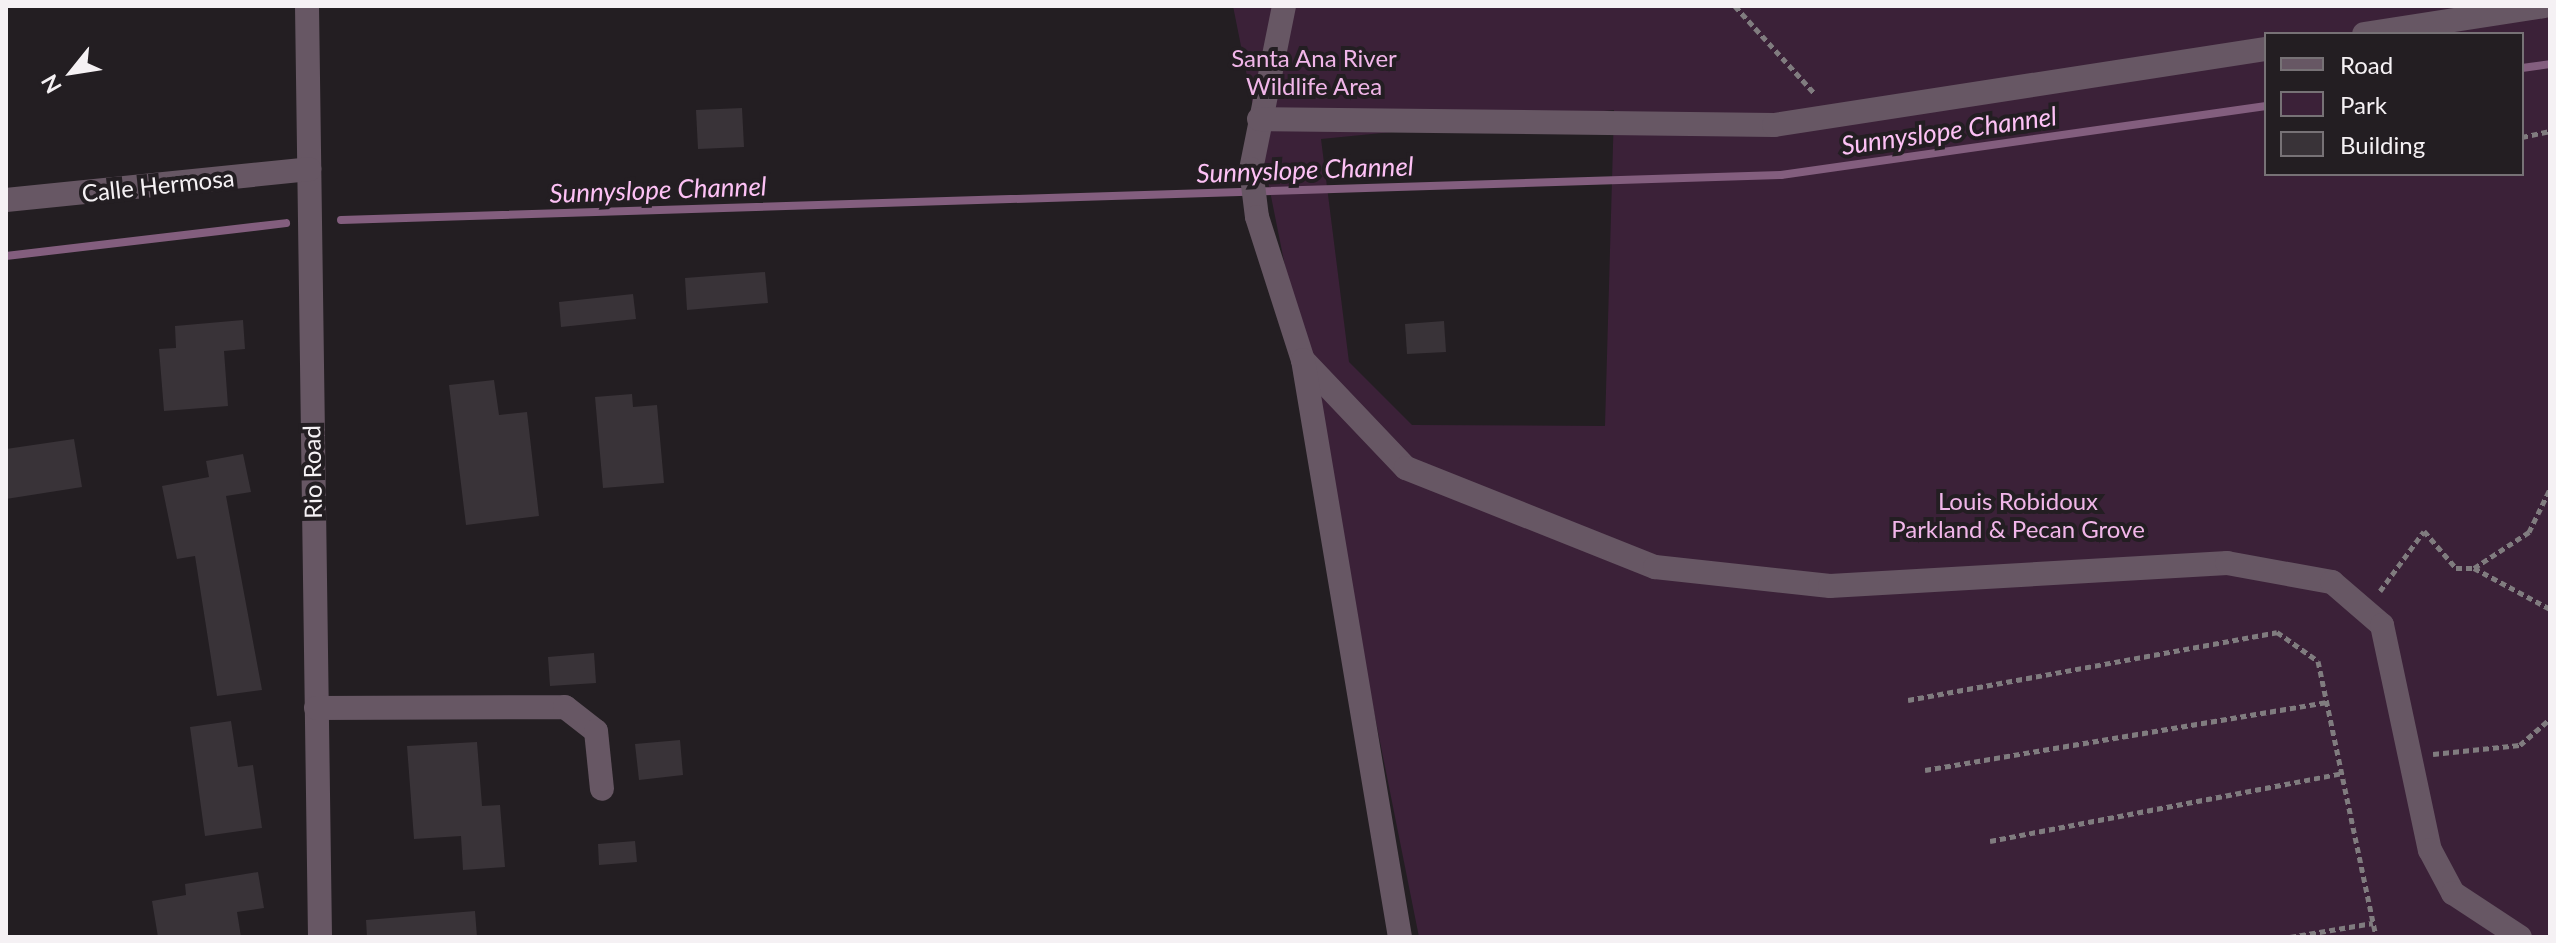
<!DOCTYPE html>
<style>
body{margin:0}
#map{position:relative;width:2556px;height:943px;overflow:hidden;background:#231e22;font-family:Lato,sans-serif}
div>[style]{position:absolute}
.green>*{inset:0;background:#3b2138}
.stream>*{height:8px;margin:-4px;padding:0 4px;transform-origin:4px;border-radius:4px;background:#835e7e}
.building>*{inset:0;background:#393338}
.path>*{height:5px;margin-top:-2.5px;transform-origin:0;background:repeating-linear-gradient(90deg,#807c7f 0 6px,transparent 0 10px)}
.minor>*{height:24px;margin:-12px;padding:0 12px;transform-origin:12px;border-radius:12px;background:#675764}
span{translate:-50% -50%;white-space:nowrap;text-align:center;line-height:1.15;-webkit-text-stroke:8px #231e22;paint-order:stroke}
.park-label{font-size:24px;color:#f1b6e9}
.street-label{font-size:24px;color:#f5f1f4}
.water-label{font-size:26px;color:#fdc1f5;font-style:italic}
.frame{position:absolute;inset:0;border:8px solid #f5f1f4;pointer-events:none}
.legend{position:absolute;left:2264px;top:32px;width:260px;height:144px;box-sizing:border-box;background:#231e22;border:2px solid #777276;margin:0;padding:10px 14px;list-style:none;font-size:24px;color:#f5f1f4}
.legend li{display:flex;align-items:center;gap:16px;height:40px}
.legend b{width:40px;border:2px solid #777276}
.north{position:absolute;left:32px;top:32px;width:80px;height:80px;-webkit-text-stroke:6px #231e22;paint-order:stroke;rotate:240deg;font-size:22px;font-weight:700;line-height:32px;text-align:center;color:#f5f1f4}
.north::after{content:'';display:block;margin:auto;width:28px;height:36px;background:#f5f1f4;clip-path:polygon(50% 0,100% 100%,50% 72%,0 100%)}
</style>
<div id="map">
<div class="green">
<div style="clip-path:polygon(evenodd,1233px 6px,2550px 6px,2550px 937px,1419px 937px,1233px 6px,2266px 34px,2522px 34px,2522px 174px,2266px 174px,2266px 34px,1233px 6px,1614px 110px,1605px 426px,1412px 425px,1349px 362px,1321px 139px,1614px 110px)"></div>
</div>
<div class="stream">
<div style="left:2522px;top:68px;width:28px;rotate:-8deg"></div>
<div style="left:341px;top:220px;width:1441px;rotate:-1.79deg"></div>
<div style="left:1781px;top:175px;width:490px;rotate:-8.1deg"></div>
<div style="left:6px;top:256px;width:282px;rotate:-6.7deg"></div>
</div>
<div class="building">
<div style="clip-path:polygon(742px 108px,744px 147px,698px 149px,696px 110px)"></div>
<div style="clip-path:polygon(765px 272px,768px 303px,687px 310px,685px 278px)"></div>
<div style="clip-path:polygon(633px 294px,636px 319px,561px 327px,559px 302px)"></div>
<div style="clip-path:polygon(243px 320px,245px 349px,224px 351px,228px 406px,164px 411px,159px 349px,176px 348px,175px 326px)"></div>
<div style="clip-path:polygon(1444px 321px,1446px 352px,1407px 354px,1405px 324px)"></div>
<div style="clip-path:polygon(494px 380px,499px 415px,527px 412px,539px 516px,466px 525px,449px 385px)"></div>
<div style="clip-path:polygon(632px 394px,633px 407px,657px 405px,664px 483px,603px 488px,595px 397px)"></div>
<div style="clip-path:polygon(74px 439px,82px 487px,6px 499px,6px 449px)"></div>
<div style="clip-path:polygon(243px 454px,251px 492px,226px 496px,262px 690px,217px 696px,195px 556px,177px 559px,162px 486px,209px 477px,206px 461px)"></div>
<div style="clip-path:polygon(594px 653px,596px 683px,550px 686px,548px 657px)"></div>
<div style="clip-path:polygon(231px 721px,238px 767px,253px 765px,262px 828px,205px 836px,190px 727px)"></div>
<div style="clip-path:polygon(680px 740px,683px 775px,639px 780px,635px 744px)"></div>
<div style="clip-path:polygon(477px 742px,482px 806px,500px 805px,505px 867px,463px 870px,461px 836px,414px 839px,407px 746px)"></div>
<div style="clip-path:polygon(635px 841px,637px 862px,599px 865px,598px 844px)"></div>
<div style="clip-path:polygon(258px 872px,264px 908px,237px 912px,241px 937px,158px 937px,152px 901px,186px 895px,185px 884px)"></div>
<div style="clip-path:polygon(475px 911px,477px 937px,367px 937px,366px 920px)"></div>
</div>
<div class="path">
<div style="left:1735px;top:6px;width:119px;rotate:47.7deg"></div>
<div style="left:2522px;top:137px;width:29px;rotate:-12deg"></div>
<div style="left:2474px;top:568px;width:66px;rotate:-33.2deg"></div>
<div style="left:2529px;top:532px;width:48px;rotate:-64deg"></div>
<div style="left:2380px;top:591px;width:74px;rotate:-53.7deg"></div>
<div style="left:2424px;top:531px;width:49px;rotate:49.1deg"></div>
<div style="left:2456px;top:568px;width:18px"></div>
<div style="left:2474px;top:568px;width:86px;rotate:28.3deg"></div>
<div style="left:1908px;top:700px;width:375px;rotate:-10.4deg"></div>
<div style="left:2277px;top:632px;width:50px;rotate:35.3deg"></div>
<div style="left:2318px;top:661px;width:282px;rotate:78.1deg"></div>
<div style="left:2433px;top:754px;width:87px;rotate:-5.9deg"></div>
<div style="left:2520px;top:745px;width:40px;rotate:-41deg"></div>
<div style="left:1925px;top:770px;width:408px;rotate:-9.6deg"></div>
<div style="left:1990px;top:841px;width:359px;rotate:-10.9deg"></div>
<div style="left:2290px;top:937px;width:84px;rotate:-9.6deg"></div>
</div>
<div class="minor">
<div style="left:307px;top:6px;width:931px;rotate:89.2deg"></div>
<div style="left:1284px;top:6px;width:166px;rotate:101.4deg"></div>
<div style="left:1251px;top:169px;width:48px;rotate:82.9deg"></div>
<div style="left:1257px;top:217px;width:150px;rotate:72.2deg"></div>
<div style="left:1303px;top:360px;width:149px;rotate:46.4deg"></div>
<div style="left:1406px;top:468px;width:268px;rotate:21.7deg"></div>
<div style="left:1655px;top:567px;width:176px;rotate:6.2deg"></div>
<div style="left:1830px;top:586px;width:398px;rotate:-3.3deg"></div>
<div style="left:2227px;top:563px;width:107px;rotate:10.3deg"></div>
<div style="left:2332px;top:582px;width:66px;rotate:40.7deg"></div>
<div style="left:2382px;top:625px;width:230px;rotate:78deg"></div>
<div style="left:2430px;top:850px;width:49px;rotate:61.9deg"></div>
<div style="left:2453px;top:893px;width:80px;rotate:33.3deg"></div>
<div style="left:2364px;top:34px;width:183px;rotate:-8.8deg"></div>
<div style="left:1259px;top:119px;width:515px;rotate:0.67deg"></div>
<div style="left:1774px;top:125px;width:498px;rotate:-8.8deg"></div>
<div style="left:6px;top:200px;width:305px;rotate:-5.8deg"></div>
<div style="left:1303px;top:360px;width:585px;rotate:80.46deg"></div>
<div style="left:316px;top:708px;width:249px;rotate:-0.2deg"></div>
<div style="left:565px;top:707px;width:39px;rotate:38deg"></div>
<div style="left:596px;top:731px;width:58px;rotate:84.1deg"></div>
</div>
<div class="park-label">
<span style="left:1314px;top:72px">Santa Ana River<br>Wildlife Area</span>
<span style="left:2018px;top:515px">Louis Robidoux<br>Parkland &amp; Pecan Grove</span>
</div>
<div class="street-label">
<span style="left:158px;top:185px;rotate:-6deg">Calle Hermosa</span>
<span style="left:312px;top:472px;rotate:-91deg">Rio Road</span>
</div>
<div class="water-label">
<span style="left:1949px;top:131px;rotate:-8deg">Sunnyslope Channel</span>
<span style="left:1305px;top:170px;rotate:-2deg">Sunnyslope Channel</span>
<span style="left:658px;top:190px;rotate:-2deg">Sunnyslope Channel</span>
</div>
<div class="frame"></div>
<ul class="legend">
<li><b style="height:10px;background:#675764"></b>Road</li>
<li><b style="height:22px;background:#3b2138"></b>Park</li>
<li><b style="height:22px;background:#393338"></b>Building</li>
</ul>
<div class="north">N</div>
</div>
